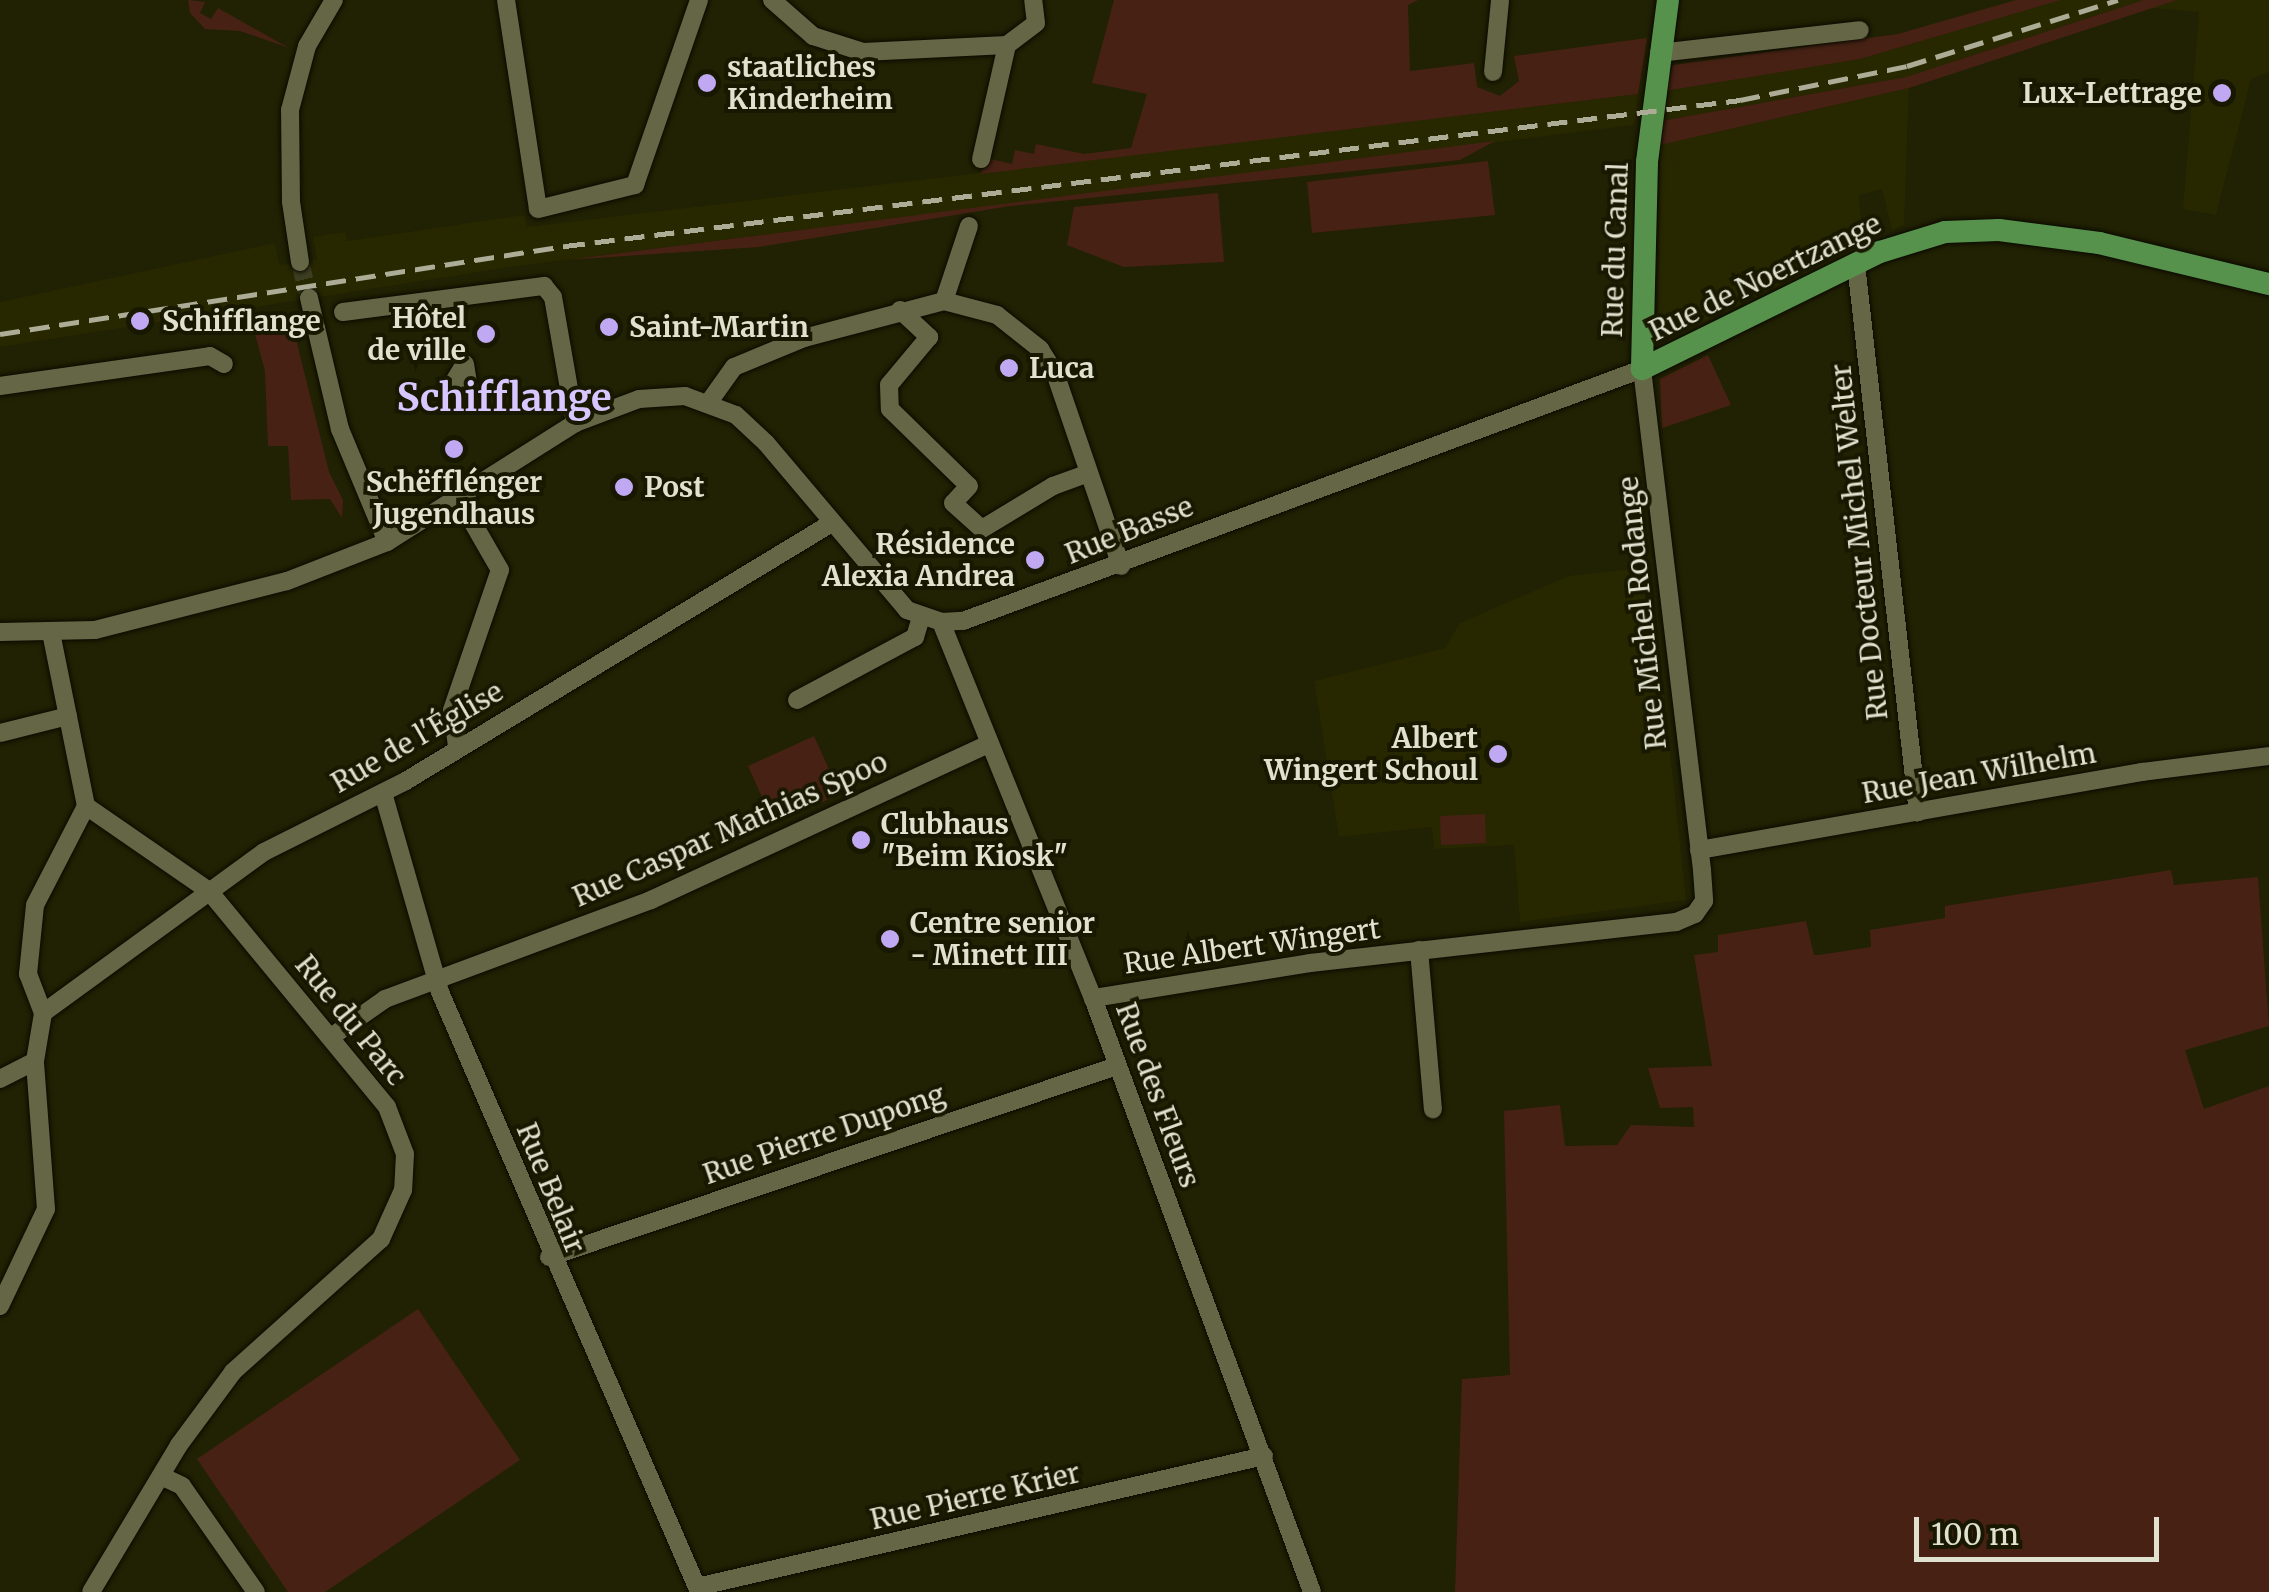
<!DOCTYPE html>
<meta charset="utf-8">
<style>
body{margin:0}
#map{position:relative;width:2269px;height:1592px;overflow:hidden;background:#212103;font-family:Merriweather,serif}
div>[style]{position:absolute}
.built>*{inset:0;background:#272700}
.green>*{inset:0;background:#472214}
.minor-tunnel>*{height:18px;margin-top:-9px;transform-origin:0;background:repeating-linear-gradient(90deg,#3e3e22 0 18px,transparent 0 27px)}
.roads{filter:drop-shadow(0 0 2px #0b0a00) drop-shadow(0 0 2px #0b0a00)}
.minor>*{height:18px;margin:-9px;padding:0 9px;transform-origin:9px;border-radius:9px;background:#656645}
.major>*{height:22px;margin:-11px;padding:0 11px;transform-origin:11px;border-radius:11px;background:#57924c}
.rail>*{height:5px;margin-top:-2.5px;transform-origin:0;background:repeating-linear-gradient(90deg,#acac97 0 20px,transparent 0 30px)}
.dots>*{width:28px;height:28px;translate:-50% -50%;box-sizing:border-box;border:5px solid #181800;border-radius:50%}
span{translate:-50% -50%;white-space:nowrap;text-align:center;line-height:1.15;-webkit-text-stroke:8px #181800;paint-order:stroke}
.poi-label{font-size:28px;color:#e0e1cf;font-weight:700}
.left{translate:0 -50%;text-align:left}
.right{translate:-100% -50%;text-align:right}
.street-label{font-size:28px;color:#e0e1cf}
.district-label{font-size:38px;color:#d7c6ff;font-weight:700}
.scale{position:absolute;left:1914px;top:1517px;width:245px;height:45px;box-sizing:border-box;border:5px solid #e0e1cf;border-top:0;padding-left:12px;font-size:30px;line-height:35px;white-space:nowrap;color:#e0e1cf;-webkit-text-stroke:8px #181800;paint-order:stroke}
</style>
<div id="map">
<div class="built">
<div style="clip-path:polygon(2061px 0,2144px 0,1906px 77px,1662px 121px,1665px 91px,1860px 59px)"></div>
<div style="clip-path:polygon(2177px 0,2269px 0,2269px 72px,2251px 79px,2216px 215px,2183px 209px,2199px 12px,2152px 8px)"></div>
<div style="clip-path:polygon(1909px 88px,1904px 225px,1892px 230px,1882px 189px,1859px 195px,1863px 245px,1680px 334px,1658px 322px,1660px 145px)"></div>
<div style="clip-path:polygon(1638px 94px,1634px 125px,516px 266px,0 347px,0 302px,275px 243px,279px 265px,317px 259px,313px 237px,345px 232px,347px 241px,524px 215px,527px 227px)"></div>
<div style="clip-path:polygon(1650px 567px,1686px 900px,1520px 922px,1514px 845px,1434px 849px,1432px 827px,1339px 837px,1314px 681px,1445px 648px,1460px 623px,1568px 576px)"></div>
</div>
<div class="green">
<div style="clip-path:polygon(188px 0,205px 2px,200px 13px,211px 19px,218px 8px,289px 48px,240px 31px,205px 29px,190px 13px)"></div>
<div style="clip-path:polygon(1114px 0,1418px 0,1408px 5px,1410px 71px,1474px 63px,1477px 87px,1500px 96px,1519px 81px,1514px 56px,1647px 38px,1638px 94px,980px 174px,991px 159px,1012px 164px,1015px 150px,1034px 154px,1036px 144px,1084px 154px,1131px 148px,1147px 94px,1092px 83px)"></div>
<div style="clip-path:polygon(2016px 0,2061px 0,1860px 59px,1665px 91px,1673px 65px,1898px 34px)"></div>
<div style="clip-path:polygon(2144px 0,2177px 0,1909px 88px,1660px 145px,1661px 121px,1906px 77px)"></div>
<div style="clip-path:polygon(1495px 141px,1460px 160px,1010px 206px,759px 247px,566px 260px)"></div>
<div style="clip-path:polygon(1488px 161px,1495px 215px,1312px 233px,1307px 182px)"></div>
<div style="clip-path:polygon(1218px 193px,1224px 262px,1124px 267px,1067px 245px,1074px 207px)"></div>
<div style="clip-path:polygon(290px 315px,329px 472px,343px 500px,342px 518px,330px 499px,291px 500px,288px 446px,268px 446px,265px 371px,255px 334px)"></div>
<div style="clip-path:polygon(1708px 355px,1731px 405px,1662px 428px,1660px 379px)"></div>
<div style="clip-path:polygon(814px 736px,840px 794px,774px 824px,748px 766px)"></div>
<div style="clip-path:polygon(1485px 814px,1486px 843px,1441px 845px,1440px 816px)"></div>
<div style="clip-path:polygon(2171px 870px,2174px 885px,2258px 877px,2269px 1026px,2185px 1050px,2204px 1109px,2269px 1086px,2269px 1592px,1455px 1592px,1462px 1379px,1510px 1375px,1504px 1111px,1560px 1105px,1565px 1146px,1617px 1145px,1631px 1125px,1694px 1127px,1693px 1107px,1660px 1108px,1648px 1068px,1712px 1066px,1694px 955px,1718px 952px,1718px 935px,1806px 921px,1814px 955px,1819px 955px,1871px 947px,1870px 930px,1945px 918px,1945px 906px)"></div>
<div style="clip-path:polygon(418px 1309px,520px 1460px,325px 1592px,288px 1592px,197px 1459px)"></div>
</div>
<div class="minor-tunnel">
<div style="left:300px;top:262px;width:37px;rotate:76deg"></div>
</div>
<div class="roads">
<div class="minor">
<div style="left:506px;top:0;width:211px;rotate:81.3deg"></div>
<div style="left:538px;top:209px;width:100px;rotate:-13.9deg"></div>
<div style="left:635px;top:185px;width:196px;rotate:-70.9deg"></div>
<div style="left:772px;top:0;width:55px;rotate:41.3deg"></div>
<div style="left:813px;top:36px;width:52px;rotate:17.7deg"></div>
<div style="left:863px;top:52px;width:144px;rotate:-2.8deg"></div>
<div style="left:1007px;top:45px;width:117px;rotate:102.8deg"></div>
<div style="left:1007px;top:45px;width:36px;rotate:-37deg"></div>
<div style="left:1036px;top:23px;width:23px;rotate:-97deg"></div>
<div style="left:1659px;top:53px;width:202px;rotate:-6.5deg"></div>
<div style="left:1493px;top:72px;width:72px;rotate:-84.4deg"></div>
<div style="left:300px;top:262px;width:61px;rotate:-98.5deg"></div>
<div style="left:291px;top:202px;width:92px;rotate:-90.6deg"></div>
<div style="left:290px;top:110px;width:66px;rotate:-75.1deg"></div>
<div style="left:307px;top:46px;width:53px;rotate:-59.6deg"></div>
<div style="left:1856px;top:264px;width:552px;rotate:83.56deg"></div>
<div style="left:309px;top:298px;width:135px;rotate:76.7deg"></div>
<div style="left:340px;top:429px;width:122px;rotate:67.4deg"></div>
<div style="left:944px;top:301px;width:79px;rotate:-71.6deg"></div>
<div style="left:900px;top:310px;width:40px;rotate:43deg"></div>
<div style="left:929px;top:337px;width:62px;rotate:129.8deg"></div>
<div style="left:889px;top:385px;width:24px;rotate:88deg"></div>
<div style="left:890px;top:409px;width:110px;rotate:44.3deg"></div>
<div style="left:969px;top:486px;width:23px;rotate:133deg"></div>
<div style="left:953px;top:503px;width:39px;rotate:42deg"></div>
<div style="left:982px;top:529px;width:83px;rotate:-31.2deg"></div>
<div style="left:1053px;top:486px;width:37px;rotate:-20deg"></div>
<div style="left:343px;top:312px;width:203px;rotate:-7.4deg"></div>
<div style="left:544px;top:286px;width:14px;rotate:51deg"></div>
<div style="left:553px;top:297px;width:128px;rotate:80.1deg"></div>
<div style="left:465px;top:364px;width:32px;rotate:81deg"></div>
<div style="left:470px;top:396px;width:21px;rotate:-143deg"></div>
<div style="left:453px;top:383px;width:22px;rotate:-58deg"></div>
<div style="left:0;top:386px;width:212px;rotate:-8.1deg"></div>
<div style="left:210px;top:356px;width:16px;rotate:30deg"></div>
<div style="left:709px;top:402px;width:43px;rotate:-54.5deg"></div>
<div style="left:734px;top:367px;width:76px;rotate:-22.5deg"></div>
<div style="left:804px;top:338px;width:145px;rotate:-14.8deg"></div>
<div style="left:944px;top:301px;width:55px;rotate:14.8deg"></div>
<div style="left:997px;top:315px;width:55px;rotate:38.3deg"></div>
<div style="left:1040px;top:349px;width:28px;rotate:58deg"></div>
<div style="left:1055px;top:373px;width:204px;rotate:71.1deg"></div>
<div style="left:941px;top:622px;width:406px;rotate:68deg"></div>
<div style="left:1093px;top:998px;width:633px;rotate:69.76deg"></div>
<div style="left:0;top:632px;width:95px;rotate:-1.2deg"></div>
<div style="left:95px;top:630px;width:198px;rotate:-14.3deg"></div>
<div style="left:287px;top:581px;width:107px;rotate:-21.3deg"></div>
<div style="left:387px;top:542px;width:222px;rotate:-32.3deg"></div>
<div style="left:575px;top:423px;width:68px;rotate:-20.6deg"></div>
<div style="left:639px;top:399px;width:46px;rotate:-3.7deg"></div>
<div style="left:685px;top:396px;width:54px;rotate:20.4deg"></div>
<div style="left:736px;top:415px;width:41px;rotate:43deg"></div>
<div style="left:766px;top:443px;width:219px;rotate:49.8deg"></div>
<div style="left:907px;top:610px;width:36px;rotate:19deg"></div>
<div style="left:941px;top:622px;width:22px;rotate:-3deg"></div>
<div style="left:963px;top:621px;width:724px;rotate:-20.36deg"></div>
<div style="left:1642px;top:369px;width:505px;rotate:83.17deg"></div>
<div style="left:1702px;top:870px;width:31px;rotate:86deg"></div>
<div style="left:1704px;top:901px;width:16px;rotate:125deg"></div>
<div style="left:1695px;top:914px;width:21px;rotate:157deg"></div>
<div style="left:1676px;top:922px;width:368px;rotate:173.6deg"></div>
<div style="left:1310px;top:963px;width:220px;rotate:170.8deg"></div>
<div style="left:797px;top:700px;width:134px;rotate:-28.1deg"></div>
<div style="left:915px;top:637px;width:21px;rotate:-73deg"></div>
<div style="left:0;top:733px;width:70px;rotate:-14deg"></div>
<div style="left:457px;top:746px;width:36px;rotate:-98deg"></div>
<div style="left:452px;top:710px;width:148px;rotate:-71.1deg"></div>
<div style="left:500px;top:570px;width:84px;rotate:-119.9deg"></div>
<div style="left:383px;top:793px;width:207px;rotate:74deg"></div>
<div style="left:440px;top:992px;width:654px;rotate:66.65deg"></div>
<div style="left:86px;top:806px;width:150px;rotate:34.6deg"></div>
<div style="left:209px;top:891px;width:280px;rotate:50.5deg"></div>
<div style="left:387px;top:1107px;width:50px;rotate:69deg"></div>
<div style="left:405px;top:1154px;width:36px;rotate:93deg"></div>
<div style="left:403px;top:1190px;width:54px;rotate:114.2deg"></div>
<div style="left:381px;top:1239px;width:199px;rotate:138.1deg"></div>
<div style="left:233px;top:1372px;width:91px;rotate:126.5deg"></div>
<div style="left:179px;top:1445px;width:171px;rotate:120.9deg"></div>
<div style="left:1699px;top:850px;width:450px;rotate:-10deg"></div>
<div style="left:2142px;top:772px;width:128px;rotate:-7.2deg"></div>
<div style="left:1419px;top:950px;width:160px;rotate:85deg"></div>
<div style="left:43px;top:1013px;width:273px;rotate:-36.1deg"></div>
<div style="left:264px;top:852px;width:157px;rotate:-26.6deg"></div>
<div style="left:404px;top:782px;width:499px;rotate:-31.2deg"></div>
<div style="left:331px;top:1037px;width:66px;rotate:-35.1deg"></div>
<div style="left:385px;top:999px;width:284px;rotate:-20.4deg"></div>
<div style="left:651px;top:900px;width:372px;rotate:-24.8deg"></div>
<div style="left:0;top:1079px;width:39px;rotate:-27deg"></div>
<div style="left:549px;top:1257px;width:599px;rotate:-18.59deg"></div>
<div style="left:0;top:1306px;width:107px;rotate:-64.6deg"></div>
<div style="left:46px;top:1209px;width:148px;rotate:-94.3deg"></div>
<div style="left:35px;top:1061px;width:49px;rotate:-80.5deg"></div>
<div style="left:43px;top:1013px;width:42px;rotate:-111deg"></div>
<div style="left:28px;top:974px;width:69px;rotate:-84.2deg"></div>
<div style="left:35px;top:905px;width:111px;rotate:-62.7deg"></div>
<div style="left:86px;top:806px;width:177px;rotate:-101.4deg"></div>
<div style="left:161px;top:1476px;width:23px;rotate:25deg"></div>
<div style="left:182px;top:1486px;width:129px;rotate:55.1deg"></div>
<div style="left:697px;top:1587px;width:582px;rotate:-13.01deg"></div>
</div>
<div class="major">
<div style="left:1668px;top:0;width:163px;rotate:97.4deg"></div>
<div style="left:1647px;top:162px;width:207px;rotate:91.4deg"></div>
<div style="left:1642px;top:369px;width:265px;rotate:-26.2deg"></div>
<div style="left:1880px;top:252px;width:68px;rotate:-17.1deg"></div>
<div style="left:1945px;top:232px;width:54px;rotate:-2.1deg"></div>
<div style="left:1999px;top:230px;width:101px;rotate:7.4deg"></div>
<div style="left:2099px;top:243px;width:175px;rotate:13.6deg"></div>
</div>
</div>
<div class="rail">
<div style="left:0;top:334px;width:572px;rotate:-8.85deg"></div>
<div style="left:565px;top:246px;width:1184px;rotate:-7.08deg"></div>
<div style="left:1740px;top:100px;width:170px;rotate:-11.5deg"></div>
<div style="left:1907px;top:66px;width:221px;rotate:-17.4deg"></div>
</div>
<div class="dots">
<div style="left:707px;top:83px;background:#c0a8f3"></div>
<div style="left:2222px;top:93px;background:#c0a8f3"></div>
<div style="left:140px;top:321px;background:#c0a8f3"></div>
<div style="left:609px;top:327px;background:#c0a8f3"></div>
<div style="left:486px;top:334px;background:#c0a8f3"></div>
<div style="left:1009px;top:368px;background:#c0a8f3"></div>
<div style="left:454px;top:449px;background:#c0a8f3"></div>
<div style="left:624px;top:487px;background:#c0a8f3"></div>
<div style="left:1035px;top:560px;background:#c0a8f3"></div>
<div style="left:1498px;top:754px;background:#c0a8f3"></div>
<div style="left:861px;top:840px;background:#c0a8f3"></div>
<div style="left:890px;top:939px;background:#c0a8f3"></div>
</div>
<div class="poi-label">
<span class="left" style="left:727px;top:83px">staatliches<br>Kinderheim</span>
<span class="right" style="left:2202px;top:93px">Lux-Lettrage</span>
<span class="right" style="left:466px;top:334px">Hôtel<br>de ville</span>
<span class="left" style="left:162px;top:321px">Schifflange</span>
<span class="left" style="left:629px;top:327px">Saint-Martin</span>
<span class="left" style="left:1029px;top:368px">Luca</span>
<span style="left:454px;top:498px">Schëfflénger<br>Jugendhaus</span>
<span class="left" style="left:644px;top:487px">Post</span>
<span class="right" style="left:1015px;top:560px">Résidence<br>Alexia Andrea</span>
<span class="right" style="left:1478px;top:754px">Albert<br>Wingert Schoul</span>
<span class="left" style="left:881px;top:840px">Clubhaus<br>"Beim Kiosk"</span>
<span class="left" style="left:910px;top:939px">Centre senior<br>- Minett III</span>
</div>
<div class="street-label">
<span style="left:1615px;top:250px;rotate:-88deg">Rue du Canal</span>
<span style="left:1765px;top:277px;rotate:-26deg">Rue de Noertzange</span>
<span style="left:1129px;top:530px;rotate:-22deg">Rue Basse</span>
<span style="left:1859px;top:542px;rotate:-96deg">Rue Docteur Michel Welter</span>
<span style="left:1642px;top:613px;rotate:-96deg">Rue Michel Rodange</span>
<span style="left:417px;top:737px;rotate:-30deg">Rue de l'Église</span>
<span style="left:1979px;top:773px;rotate:-10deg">Rue Jean Wilhelm</span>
<span style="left:730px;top:829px;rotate:-24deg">Rue Caspar Mathias Spoo</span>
<span style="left:1252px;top:946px;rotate:-8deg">Rue Albert Wingert</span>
<span style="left:351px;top:1020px;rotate:51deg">Rue du Parc</span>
<span style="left:1158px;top:1095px;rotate:70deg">Rue des Fleurs</span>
<span style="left:824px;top:1134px;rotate:-19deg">Rue Pierre Dupong</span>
<span style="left:551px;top:1188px;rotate:68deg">Rue Belair</span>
<span style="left:975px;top:1496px;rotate:-13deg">Rue Pierre Krier</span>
</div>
<div class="district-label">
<span style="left:504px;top:398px">Schifflange</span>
</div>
<div class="scale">100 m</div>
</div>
